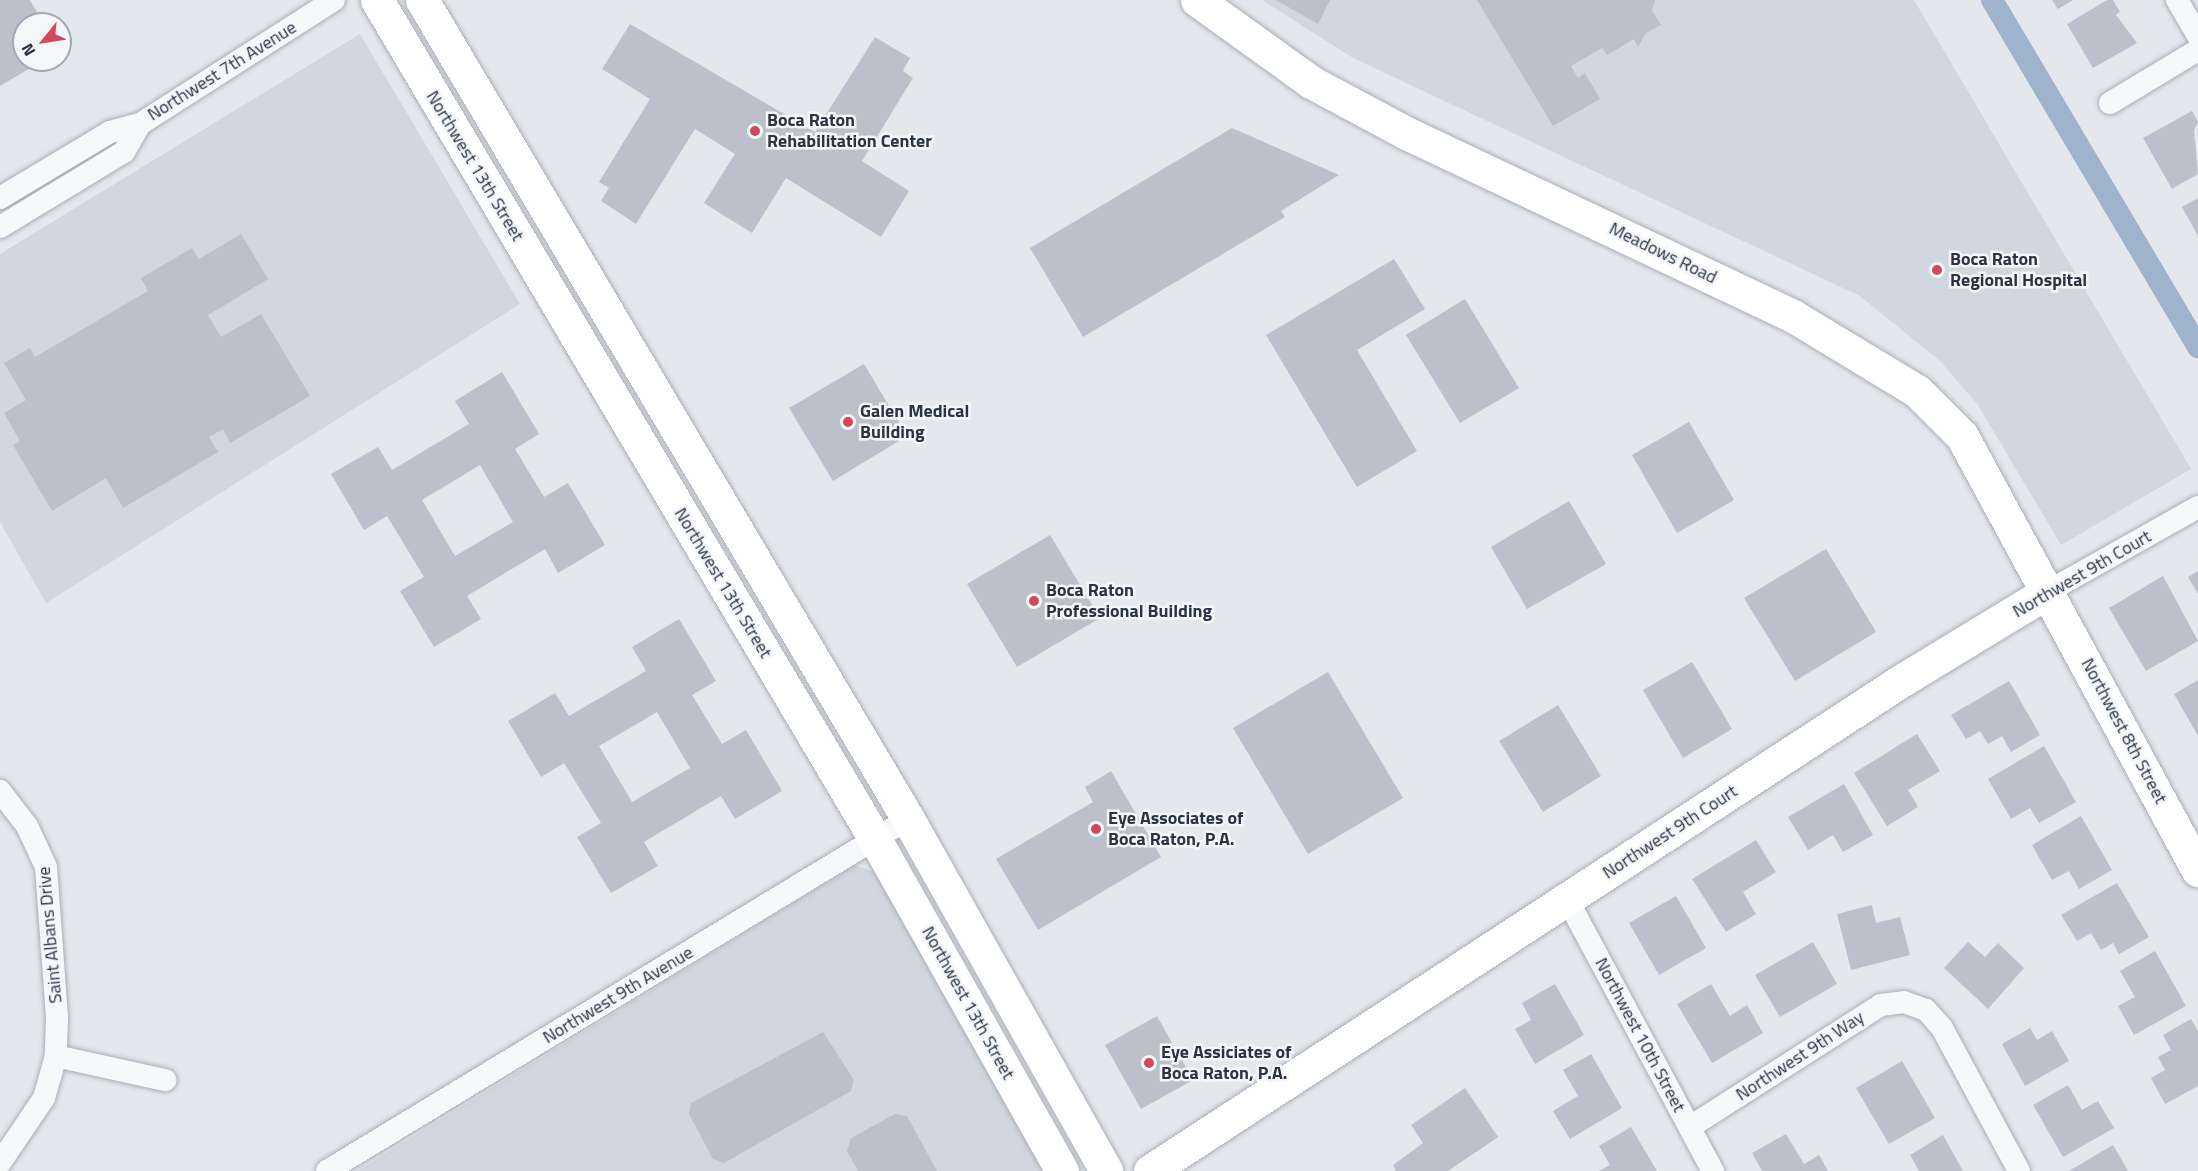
<!DOCTYPE html>
<style>
body{margin:0}
#map{position:relative;width:2198px;height:1171px;overflow:hidden;background:#e4e7ec;font-family:"Titillium Web",sans-serif}
div>[style]{position:absolute}
.built>*{inset:0;background:#d2d6de}
.canal>*{height:22px;margin:-11px;padding:0 11px;transform-origin:11px;border-radius:11px;background:#9fb4cc}
.building>*{inset:0;background:#bbc0ca}
.roads{filter:drop-shadow(0 0 2px #a9aeb7) drop-shadow(0 0 2px #a9aeb7)}
.street>*{height:22px;margin:-11px;padding:0 11px;transform-origin:11px;border-radius:11px;background:#f7f8fa}
.secondary>*{height:33px;margin:-16.5px;padding:0 16.5px;transform-origin:16.5px;border-radius:16.5px;background:#fff}
.dots>*{width:16px;height:16px;translate:-50% -50%;box-sizing:border-box;border:3px solid #f4f6f9;border-radius:50%}
span{translate:-50% -50%;white-space:nowrap;text-align:center;line-height:1.15;-webkit-text-stroke:5px #f4f6f9;paint-order:stroke}
.street-label{font-size:18px;color:#2b3445}
.poi-label{font-size:18px;color:#2b3445;font-weight:700}
.left{translate:0 -50%;text-align:left}
.north{position:absolute;left:12px;top:12px;width:60px;height:60px;box-sizing:border-box;background:#f4f6f9;border:2px solid #a4a8b1;border-radius:50%;rotate:240deg;font-size:16px;font-weight:700;line-height:24px;text-align:center;color:#2b3445}
.north::after{content:'';display:block;margin:auto;width:21px;height:27px;background:#d1495b;clip-path:polygon(50% 0,100% 100%,50% 72%,0 100%)}
</style>
<div id="map">
<div class="built">
<div style="clip-path:polygon(1262px 0,1914px 0,2191px 469px,2061px 545px,1978px 405px,1940px 361px,1860px 296px,1353px 58px)"></div>
<div style="clip-path:polygon(360px 34px,520px 304px,46px 603px,0 522px,0 254px)"></div>
<div style="clip-path:polygon(855px 865px,872px 871px,886px 886px,1045px 1171px,357px 1171px)"></div>
</div>
<div class="canal">
<div style="left:1992px;top:0;width:404px;rotate:59.3deg"></div>
</div>
<div class="building">
<div style="clip-path:polygon(0 0,30px 0,44px 24px,24px 24px,24px 60px,44px 60px,0 86px)"></div>
<div style="clip-path:polygon(1276px 0,1330px 0,1318px 24px)"></div>
<div style="clip-path:polygon(1477px 0,1655px 0,1652px 10px,1661px 25px,1646px 33px,1638px 47px,1634px 39px,1607px 55px,1602px 48px,1571px 66px,1578px 78px,1585px 73px,1600px 99px,1553px 126px)"></div>
<div style="clip-path:polygon(2052px 0,2073px 0,2058px 9px)"></div>
<div style="clip-path:polygon(2107px 0,2113px 0,2120px 12px,2116px 15px,2137px 43px,2093px 68px,2067px 24px)"></div>
<div style="clip-path:polygon(630px 24px,815px 132px,875px 37px,910px 58px,903px 71px,913px 78px,862px 161px,909px 191px,881px 237px,786px 178px,752px 233px,704px 203px,735px 154px,695px 129px,636px 224px,601px 201px,609px 188px,599px 182px,650px 99px,602px 69px)"></div>
<div style="clip-path:polygon(2192px 111px,2198px 122px,2194px 130px,2198px 174px,2172px 189px,2143px 138px)"></div>
<div style="clip-path:polygon(1232px 128px,1339px 175px,1281px 211px,1285px 217px,1083px 337px,1030px 248px)"></div>
<div style="clip-path:polygon(2198px 198px,2198px 236px,2182px 207px)"></div>
<div style="clip-path:polygon(241px 234px,268px 279px,208px 315px,221px 337px,261px 314px,310px 396px,230px 443px,223px 429px,209px 437px,218px 452px,123px 508px,106px 478px,52px 511px,13px 445px,20px 441px,4px 413px,26px 400px,4px 363px,30px 348px,35px 357px,148px 291px,141px 278px,192px 248px,199px 259px)"></div>
<div style="clip-path:polygon(1394px 259px,1425px 309px,1357px 350px,1417px 451px,1357px 487px,1266px 335px)"></div>
<div style="clip-path:polygon(1465px 299px,1519px 388px,1460px 423px,1406px 335px)"></div>
<div style="clip-path:polygon(864px 364px,907px 436px,833px 481px,789px 408px)"></div>
<div style="clip-path:polygon(evenodd,502px 372px,539px 434px,515px 449px,544px 497px,568px 483px,605px 545px,558px 573px,545px 549px,467px 596px,481px 619px,434px 647px,400px 591px,424px 577px,387px 516px,364px 530px,331px 474px,378px 447px,392px 470px,469px 424px,455px 401px,502px 372px,480px 465px,513px 522px,455px 556px,422px 500px,480px 465px)"></div>
<div style="clip-path:polygon(1689px 422px,1734px 500px,1677px 533px,1632px 455px)"></div>
<div style="clip-path:polygon(1569px 501px,1606px 564px,1527px 609px,1491px 547px)"></div>
<div style="clip-path:polygon(1050px 535px,1100px 618px,1017px 667px,967px 584px)"></div>
<div style="clip-path:polygon(1826px 549px,1876px 632px,1795px 681px,1744px 598px)"></div>
<div style="clip-path:polygon(2198px 571px,2198px 594px,2188px 577px)"></div>
<div style="clip-path:polygon(2163px 576px,2198px 641px,2146px 671px,2109px 608px)"></div>
<div style="clip-path:polygon(evenodd,679px 619px,716px 681px,692px 695px,722px 744px,746px 730px,782px 791px,735px 819px,721px 796px,644px 842px,658px 866px,611px 893px,577px 837px,601px 823px,564px 763px,541px 777px,508px 721px,555px 693px,569px 716px,646px 671px,632px 647px,679px 619px,657px 712px,690px 768px,632px 802px,599px 746px,657px 712px)"></div>
<div style="clip-path:polygon(1692px 662px,1732px 729px,1683px 758px,1643px 690px)"></div>
<div style="clip-path:polygon(1328px 672px,1403px 798px,1308px 854px,1233px 728px)"></div>
<div style="clip-path:polygon(2198px 680px,2198px 736px,2174px 694px)"></div>
<div style="clip-path:polygon(2009px 681px,2040px 735px,2011px 752px,2002px 736px,1988px 744px,1980px 731px,1966px 739px,1951px 715px)"></div>
<div style="clip-path:polygon(1558px 705px,1601px 776px,1543px 812px,1499px 741px)"></div>
<div style="clip-path:polygon(1917px 734px,1940px 771px,1908px 790px,1918px 807px,1887px 826px,1854px 773px)"></div>
<div style="clip-path:polygon(2044px 746px,2076px 802px,2039px 823px,2030px 808px,2011px 819px,1988px 779px)"></div>
<div style="clip-path:polygon(1111px 771px,1161px 857px,1038px 930px,996px 859px,1093px 802px,1085px 787px)"></div>
<div style="clip-path:polygon(1844px 784px,1873px 835px,1843px 852px,1833px 835px,1808px 850px,1788px 817px)"></div>
<div style="clip-path:polygon(2081px 816px,2112px 870px,2079px 889px,2069px 871px,2052px 880px,2032px 845px)"></div>
<div style="clip-path:polygon(1756px 840px,1776px 872px,1743px 892px,1756px 914px,1726px 932px,1692px 879px)"></div>
<div style="clip-path:polygon(2117px 883px,2149px 937px,2119px 954px,2113px 943px,2101px 950px,2091px 933px,2077px 941px,2061px 915px)"></div>
<div style="clip-path:polygon(1676px 896px,1706px 948px,1659px 975px,1629px 923px)"></div>
<div style="clip-path:polygon(1872px 905px,1876px 923px,1900px 917px,1910px 955px,1851px 970px,1837px 914px)"></div>
<div style="clip-path:polygon(1813px 942px,1837px 984px,1780px 1017px,1755px 975px)"></div>
<div style="clip-path:polygon(1968px 942px,1985px 957px,1998px 943px,2024px 968px,1988px 1009px,1944px 968px)"></div>
<div style="clip-path:polygon(2155px 951px,2186px 1006px,2134px 1035px,2118px 1006px,2135px 997px,2120px 971px)"></div>
<div style="clip-path:polygon(1555px 984px,1584px 1035px,1535px 1064px,1515px 1029px,1531px 1020px,1522px 1003px)"></div>
<div style="clip-path:polygon(1711px 984px,1730px 1016px,1747px 1005px,1763px 1033px,1712px 1063px,1677px 1004px)"></div>
<div style="clip-path:polygon(1157px 1016px,1193px 1080px,1141px 1109px,1105px 1045px)"></div>
<div style="clip-path:polygon(2191px 1019px,2198px 1031px,2198px 1086px,2165px 1104px,2151px 1078px,2165px 1070px,2158px 1057px,2171px 1050px,2163px 1035px)"></div>
<div style="clip-path:polygon(2030px 1028px,2037px 1040px,2052px 1031px,2069px 1061px,2025px 1086px,2002px 1044px)"></div>
<div style="clip-path:polygon(823px 1032px,854px 1080px,851px 1091px,724px 1163px,713px 1159px,689px 1114px,691px 1103px)"></div>
<div style="clip-path:polygon(1591px 1054px,1622px 1108px,1570px 1139px,1553px 1111px,1578px 1096px,1563px 1070px)"></div>
<div style="clip-path:polygon(1902px 1061px,1935px 1118px,1889px 1144px,1856px 1088px)"></div>
<div style="clip-path:polygon(2068px 1085px,2082px 1110px,2098px 1101px,2114px 1128px,2063px 1157px,2033px 1105px)"></div>
<div style="clip-path:polygon(1465px 1088px,1498px 1137px,1448px 1171px,1396px 1171px,1393px 1165px,1423px 1143px,1411px 1125px)"></div>
<div style="clip-path:polygon(895px 1114px,907px 1116px,937px 1171px,858px 1171px,847px 1151px,851px 1138px)"></div>
<div style="clip-path:polygon(1631px 1127px,1657px 1171px,1599px 1171px,1610px 1165px,1599px 1146px)"></div>
<div style="clip-path:polygon(1786px 1134px,1804px 1164px,1819px 1155px,1828px 1171px,1762px 1171px,1752px 1153px)"></div>
<div style="clip-path:polygon(1943px 1135px,1963px 1171px,1919px 1171px,1910px 1155px)"></div>
<div style="clip-path:polygon(2113px 1145px,2128px 1171px,2069px 1171px)"></div>
</div>
<div class="roads">
<div class="street">
<div style="left:2177px;top:0;width:42px;rotate:59.7deg"></div>
<div style="left:2110px;top:103px;width:103px;rotate:-31.1deg"></div>
<div style="left:0;top:198px;width:128px;rotate:-31deg"></div>
<div style="left:110px;top:132px;width:31px;rotate:-15deg"></div>
<div style="left:140px;top:124px;width:230px;rotate:-32.6deg"></div>
<div style="left:0;top:227px;width:145px;rotate:-31.2deg"></div>
<div style="left:124px;top:152px;width:32px;rotate:-60deg"></div>
<div style="left:2049px;top:591px;width:171px;rotate:-29.4deg"></div>
<div style="left:0;top:791px;width:44px;rotate:52.4deg"></div>
<div style="left:27px;top:826px;width:45px;rotate:65.1deg"></div>
<div style="left:46px;top:867px;width:151px;rotate:85.8deg"></div>
<div style="left:57px;top:1018px;width:38px;rotate:92deg"></div>
<div style="left:56px;top:1056px;width:44px;rotate:105.9deg"></div>
<div style="left:44px;top:1098px;width:78px;rotate:124.1deg"></div>
<div style="left:1567px;top:899px;width:309px;rotate:61.8deg"></div>
<div style="left:56px;top:1056px;width:112px;rotate:12.4deg"></div>
<div style="left:1690px;top:1127px;width:227px;rotate:-32.6deg"></div>
<div style="left:1881px;top:1005px;width:23px;rotate:-7deg"></div>
<div style="left:1904px;top:1002px;width:23px;rotate:20deg"></div>
<div style="left:1926px;top:1010px;width:24px;rotate:48deg"></div>
<div style="left:1942px;top:1028px;width:162px;rotate:61.7deg"></div>
<div style="left:327px;top:1171px;width:679px;rotate:-31.21deg"></div>
</div>
<div class="secondary">
<div style="left:377px;top:0;width:976px;rotate:59.31deg"></div>
<div style="left:875px;top:839px;width:381px;rotate:60.6deg"></div>
<div style="left:422px;top:0;width:952px;rotate:59.31deg"></div>
<div style="left:908px;top:819px;width:404px;rotate:60.6deg"></div>
<div style="left:1197px;top:0;width:140px;rotate:35.7deg"></div>
<div style="left:1311px;top:82px;width:108px;rotate:28.2deg"></div>
<div style="left:1406px;top:133px;width:428px;rotate:25.3deg"></div>
<div style="left:1793px;top:316px;width:145px;rotate:31.2deg"></div>
<div style="left:1917px;top:391px;width:64px;rotate:45deg"></div>
<div style="left:1962px;top:436px;width:494px;rotate:61.5deg"></div>
<div style="left:1150px;top:1171px;width:900px;rotate:-33.13deg"></div>
<div style="left:1904px;top:679px;width:170px;rotate:-31.3deg"></div>
</div>
</div>
<div class="dots">
<div style="left:755px;top:131px;background:#d1495b"></div>
<div style="left:1937px;top:270px;background:#d1495b"></div>
<div style="left:848px;top:422px;background:#d1495b"></div>
<div style="left:1034px;top:601px;background:#d1495b"></div>
<div style="left:1096px;top:829px;background:#d1495b"></div>
<div style="left:1149px;top:1063px;background:#d1495b"></div>
</div>
<div class="street-label">
<span style="left:222px;top:71px;rotate:-32deg">Northwest 7th Avenue</span>
<span style="left:475px;top:166px;rotate:59deg">Northwest 13th Street</span>
<span style="left:1663px;top:253px;rotate:26deg">Meadows Road</span>
<span style="left:2082px;top:574px;rotate:-30deg">Northwest 9th Court</span>
<span style="left:723px;top:583px;rotate:59deg">Northwest 13th Street</span>
<span style="left:2124px;top:731px;rotate:62deg">Northwest 8th Street</span>
<span style="left:1670px;top:832px;rotate:-33deg">Northwest 9th Court</span>
<span style="left:50px;top:935px;rotate:-95deg">Saint Albans Drive</span>
<span style="left:618px;top:995px;rotate:-31deg">Northwest 9th Avenue</span>
<span style="left:968px;top:1003px;rotate:61deg">Northwest 13th Street</span>
<span style="left:1640px;top:1035px;rotate:62deg">Northwest 10th Street</span>
<span style="left:1800px;top:1056px;rotate:-33deg">Northwest 9th Way</span>
</div>
<div class="poi-label">
<span class="left" style="left:767px;top:131px">Boca Raton<br>Rehabilitation Center</span>
<span class="left" style="left:1950px;top:270px">Boca Raton<br>Regional Hospital</span>
<span class="left" style="left:860px;top:422px">Galen Medical<br>Building</span>
<span class="left" style="left:1046px;top:601px">Boca Raton<br>Professional Building</span>
<span class="left" style="left:1108px;top:829px">Eye Associates of<br>Boca Raton, P.A.</span>
<span class="left" style="left:1161px;top:1063px">Eye Assiciates of<br>Boca Raton, P.A.</span>
</div>
<div class="north">N</div>
</div>
